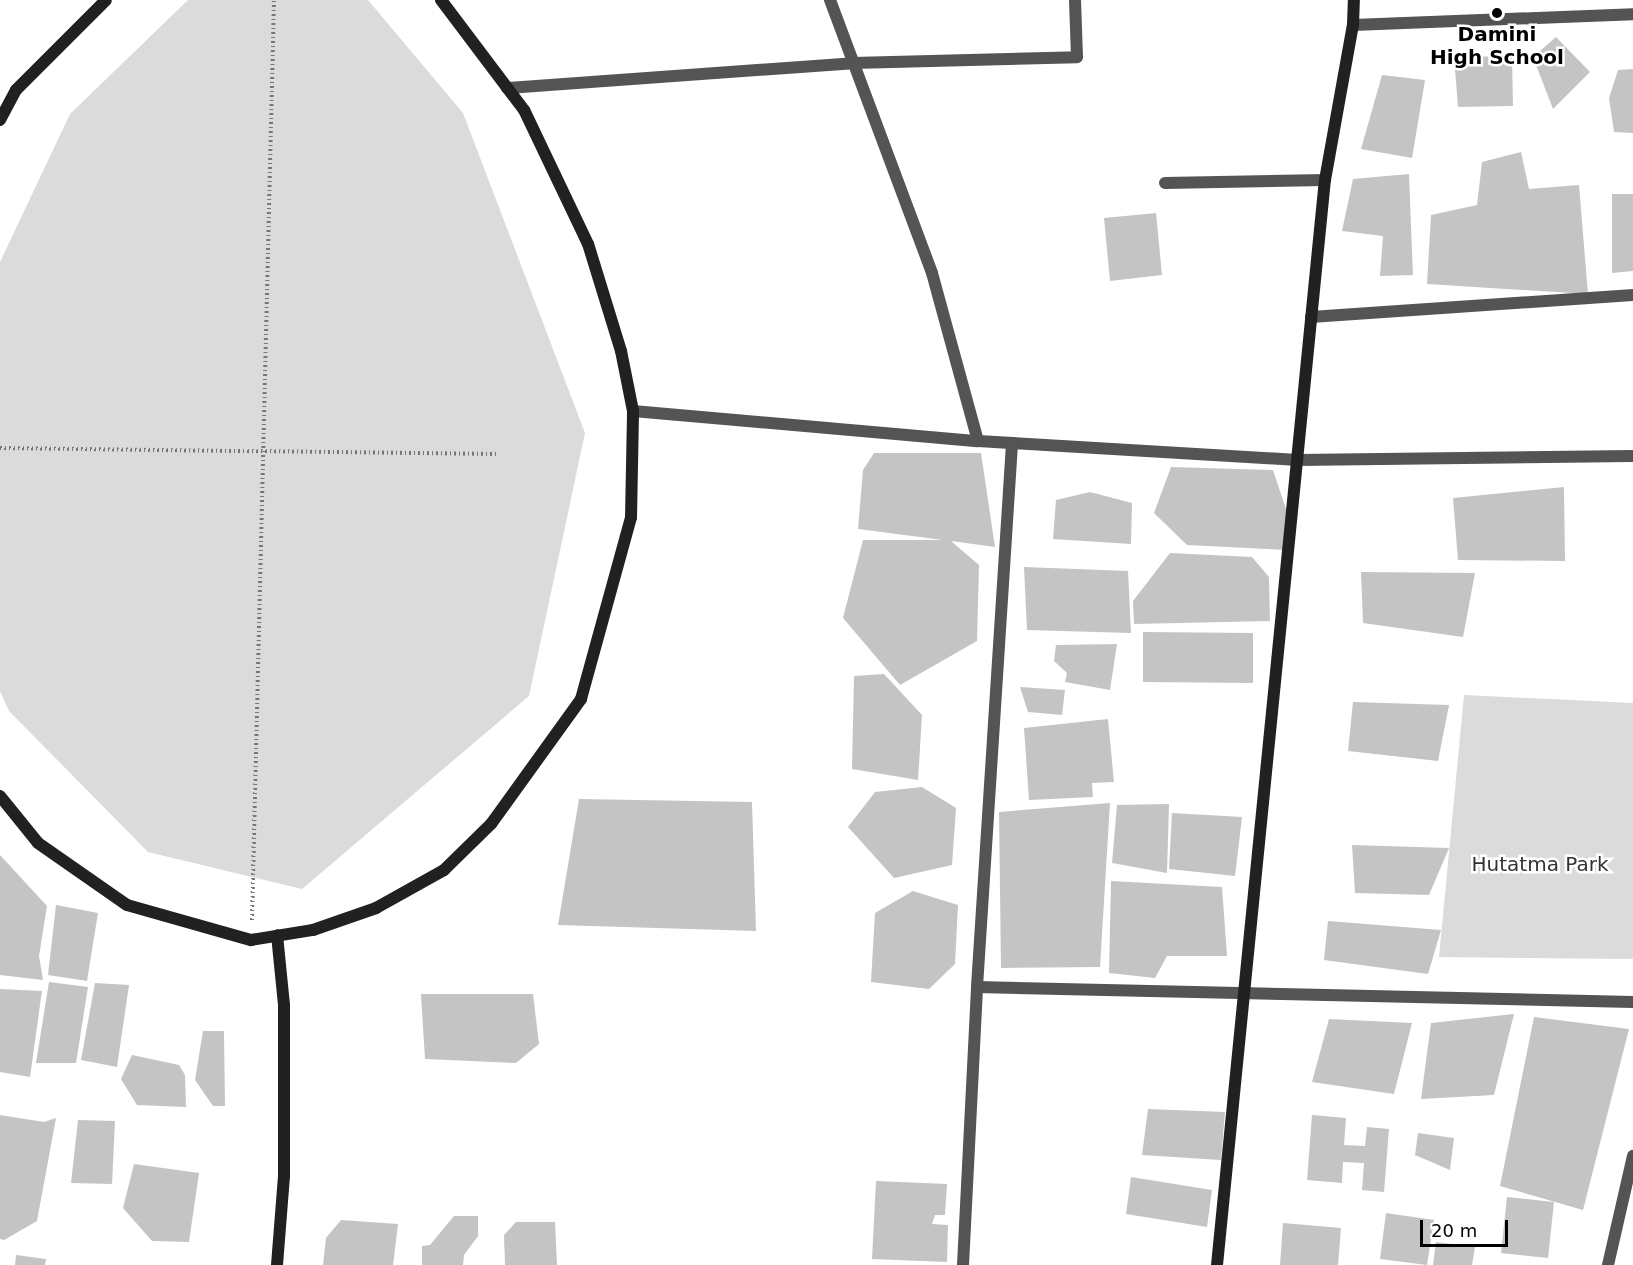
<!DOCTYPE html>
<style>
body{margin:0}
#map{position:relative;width:1633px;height:1265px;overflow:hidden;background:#fff;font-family:"DejaVu Sans",sans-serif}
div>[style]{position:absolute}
.green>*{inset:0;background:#dbdbdb}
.building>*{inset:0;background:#c4c4c4}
.path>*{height:4px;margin-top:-2px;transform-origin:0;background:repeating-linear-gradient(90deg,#767676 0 1.5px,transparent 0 4.5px)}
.street>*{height:12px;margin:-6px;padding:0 6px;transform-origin:6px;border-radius:6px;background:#545454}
.secondary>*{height:12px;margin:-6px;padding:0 6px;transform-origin:6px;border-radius:6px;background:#212121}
.dots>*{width:16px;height:16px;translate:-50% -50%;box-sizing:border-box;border:3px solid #fff;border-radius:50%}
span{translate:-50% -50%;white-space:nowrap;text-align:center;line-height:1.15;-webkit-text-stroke:5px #fff;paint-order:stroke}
.poi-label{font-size:20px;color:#000;font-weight:700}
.park-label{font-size:20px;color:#323232}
.scale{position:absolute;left:1420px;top:1220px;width:88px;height:27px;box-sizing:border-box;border:3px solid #000;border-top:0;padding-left:8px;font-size:18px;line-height:21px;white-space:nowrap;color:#000;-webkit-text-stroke:4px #fff;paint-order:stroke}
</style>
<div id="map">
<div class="green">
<div style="clip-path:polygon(188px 0,368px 0,463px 113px,585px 433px,529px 696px,302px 889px,148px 852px,9px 711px,0 691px,0 262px,70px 114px)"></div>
<div style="clip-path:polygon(1464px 695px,1633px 703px,1633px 959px,1439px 957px)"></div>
</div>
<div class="building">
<div style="clip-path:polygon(1556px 37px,1590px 72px,1553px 109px,1533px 57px)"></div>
<div style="clip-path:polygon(1454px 56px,1512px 57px,1513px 106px,1458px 107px)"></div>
<div style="clip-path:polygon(1633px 69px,1633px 133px,1614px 132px,1609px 98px,1618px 70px)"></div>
<div style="clip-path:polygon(1382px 75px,1425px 80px,1412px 158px,1361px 149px)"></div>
<div style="clip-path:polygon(1521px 152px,1529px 189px,1579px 185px,1588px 294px,1427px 284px,1431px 215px,1477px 205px,1482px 162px)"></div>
<div style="clip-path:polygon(1409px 174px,1413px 275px,1380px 276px,1383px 236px,1342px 231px,1353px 179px)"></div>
<div style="clip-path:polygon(1612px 194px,1633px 194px,1633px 271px,1612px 273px)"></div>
<div style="clip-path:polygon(1156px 213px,1162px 275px,1110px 281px,1104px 218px)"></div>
<div style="clip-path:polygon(874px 453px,981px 453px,995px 547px,951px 541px,979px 565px,977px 641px,900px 685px,843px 618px,863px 540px,943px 540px,858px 529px,863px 470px)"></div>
<div style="clip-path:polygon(1171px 467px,1273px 470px,1287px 512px,1285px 550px,1187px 545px,1154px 513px)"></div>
<div style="clip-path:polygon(1564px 487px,1565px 561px,1458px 560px,1453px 498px)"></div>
<div style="clip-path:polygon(1090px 492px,1132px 503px,1131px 544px,1053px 539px,1056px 500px)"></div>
<div style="clip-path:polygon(1170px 553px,1252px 557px,1269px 577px,1270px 621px,1134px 624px,1133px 601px)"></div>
<div style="clip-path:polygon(1024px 567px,1128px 571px,1131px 633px,1027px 630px)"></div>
<div style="clip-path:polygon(1361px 572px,1475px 573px,1463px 637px,1363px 623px)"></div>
<div style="clip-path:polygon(1143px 632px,1253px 633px,1253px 683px,1143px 682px)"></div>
<div style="clip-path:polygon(1117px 644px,1110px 690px,1065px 682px,1067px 673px,1054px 661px,1056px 645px)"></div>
<div style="clip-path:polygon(884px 674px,922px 715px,918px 780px,852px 769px,854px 676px)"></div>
<div style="clip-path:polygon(1020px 687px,1065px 690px,1062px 715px,1028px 712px)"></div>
<div style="clip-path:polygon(1353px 702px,1449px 705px,1438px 761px,1348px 751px)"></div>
<div style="clip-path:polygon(1108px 719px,1114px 782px,1092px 783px,1093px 797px,1029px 800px,1024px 728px)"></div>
<div style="clip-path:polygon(922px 787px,956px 808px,952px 865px,894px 878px,848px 827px,875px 792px)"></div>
<div style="clip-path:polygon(579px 799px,752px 802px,756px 931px,558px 925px)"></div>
<div style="clip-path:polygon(1110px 803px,1100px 967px,1001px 968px,999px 812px)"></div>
<div style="clip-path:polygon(1169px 804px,1167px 873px,1112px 863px,1117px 805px)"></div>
<div style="clip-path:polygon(1172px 813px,1242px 817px,1235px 876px,1169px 869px)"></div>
<div style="clip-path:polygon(1352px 845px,1449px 848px,1429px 895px,1355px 893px)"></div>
<div style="clip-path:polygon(0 855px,47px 906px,39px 956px,43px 980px,0 975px)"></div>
<div style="clip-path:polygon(1111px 881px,1222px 887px,1227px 956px,1167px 956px,1155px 978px,1109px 973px)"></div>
<div style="clip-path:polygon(913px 891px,958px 905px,955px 964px,929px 989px,871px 982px,875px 913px)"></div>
<div style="clip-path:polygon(56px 905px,98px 913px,87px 981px,48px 975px)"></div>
<div style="clip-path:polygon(1328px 921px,1441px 930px,1428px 974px,1324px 960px)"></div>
<div style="clip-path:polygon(49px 982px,88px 987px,76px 1063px,36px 1063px)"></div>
<div style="clip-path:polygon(95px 983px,129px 985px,117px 1067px,81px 1060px)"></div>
<div style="clip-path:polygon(0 989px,42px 991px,30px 1077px,0 1072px)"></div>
<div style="clip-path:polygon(421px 994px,533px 994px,539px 1044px,516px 1063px,425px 1059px)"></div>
<div style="clip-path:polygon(1514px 1014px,1494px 1095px,1421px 1099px,1431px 1023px)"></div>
<div style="clip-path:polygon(1534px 1017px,1629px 1029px,1583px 1210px,1500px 1186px)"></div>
<div style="clip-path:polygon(1329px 1019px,1412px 1023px,1394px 1094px,1312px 1082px)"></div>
<div style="clip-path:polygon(203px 1031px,224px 1031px,225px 1106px,213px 1106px,195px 1080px)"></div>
<div style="clip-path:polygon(132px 1055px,179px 1065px,185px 1075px,186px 1107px,137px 1105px,121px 1079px)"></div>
<div style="clip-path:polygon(1148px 1109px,1225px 1112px,1221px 1160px,1142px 1155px)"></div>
<div style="clip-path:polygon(0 1115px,44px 1122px,56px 1118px,37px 1221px,4px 1240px,0 1239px)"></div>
<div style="clip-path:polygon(1312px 1115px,1346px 1118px,1344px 1145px,1365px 1146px,1367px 1127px,1389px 1129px,1384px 1192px,1362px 1190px,1364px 1163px,1343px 1162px,1342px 1183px,1307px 1180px)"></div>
<div style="clip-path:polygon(78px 1120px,115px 1121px,112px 1184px,71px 1183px)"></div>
<div style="clip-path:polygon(1418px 1133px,1454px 1138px,1450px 1170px,1415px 1155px)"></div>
<div style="clip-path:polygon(134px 1164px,199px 1173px,189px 1242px,152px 1241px,123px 1208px)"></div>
<div style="clip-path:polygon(1131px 1177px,1212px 1190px,1207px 1227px,1126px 1214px)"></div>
<div style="clip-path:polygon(876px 1181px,947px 1184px,945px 1215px,935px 1215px,932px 1224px,948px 1225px,947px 1262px,872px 1259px)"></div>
<div style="clip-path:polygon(1507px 1197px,1554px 1202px,1548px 1258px,1501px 1253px)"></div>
<div style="clip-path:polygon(1386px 1213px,1434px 1220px,1427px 1265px,1380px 1259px)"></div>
<div style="clip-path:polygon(454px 1216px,478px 1216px,478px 1236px,464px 1255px,463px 1265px,422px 1265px,422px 1246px,430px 1245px)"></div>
<div style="clip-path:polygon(341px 1220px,398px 1224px,393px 1265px,323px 1265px,326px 1238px)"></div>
<div style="clip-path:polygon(516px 1222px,555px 1222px,557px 1265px,505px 1265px,504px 1235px)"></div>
<div style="clip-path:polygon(1283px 1223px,1341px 1228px,1338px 1265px,1280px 1265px)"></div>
<div style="clip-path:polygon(1436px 1242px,1475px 1247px,1472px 1265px,1433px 1265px)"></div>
<div style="clip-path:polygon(16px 1255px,46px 1259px,45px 1265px,15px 1265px)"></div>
</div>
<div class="path">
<div style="left:0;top:448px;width:498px;rotate:0.7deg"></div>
<div style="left:252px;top:920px;width:920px;rotate:-88.63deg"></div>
</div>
<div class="street">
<div style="left:830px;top:0;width:291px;rotate:69.5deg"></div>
<div style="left:932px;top:273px;width:174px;rotate:74.7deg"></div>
<div style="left:978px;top:441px;width:320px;rotate:3.4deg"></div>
<div style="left:1297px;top:460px;width:336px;rotate:-0.7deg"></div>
<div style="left:1353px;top:25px;width:280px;rotate:-2.2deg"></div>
<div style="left:507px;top:88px;width:347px;rotate:-4.1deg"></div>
<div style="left:853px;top:63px;width:224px;rotate:-1.5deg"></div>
<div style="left:1077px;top:57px;width:57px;rotate:-92deg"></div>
<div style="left:1165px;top:183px;width:160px;rotate:-1.1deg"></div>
<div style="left:1311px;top:317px;width:323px;rotate:-3.9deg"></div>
<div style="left:633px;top:411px;width:346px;rotate:5deg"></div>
<div style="left:1012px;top:444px;width:544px;rotate:93.69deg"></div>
<div style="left:977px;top:987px;width:656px;rotate:1.31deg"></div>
<div style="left:963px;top:1265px;width:278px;rotate:-87.1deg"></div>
<div style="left:1608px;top:1265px;width:112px;rotate:-77.1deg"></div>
</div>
<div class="secondary">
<div style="left:0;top:120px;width:34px;rotate:-62deg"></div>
<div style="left:16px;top:90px;width:127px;rotate:-45deg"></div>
<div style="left:0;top:796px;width:60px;rotate:51deg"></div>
<div style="left:38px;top:843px;width:108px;rotate:34.9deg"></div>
<div style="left:127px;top:905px;width:129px;rotate:15.8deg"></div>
<div style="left:251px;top:940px;width:63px;rotate:-9.2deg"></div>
<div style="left:313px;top:930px;width:67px;rotate:-19.2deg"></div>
<div style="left:376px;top:908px;width:78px;rotate:-29.2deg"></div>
<div style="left:444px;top:870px;width:66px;rotate:-44.4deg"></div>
<div style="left:491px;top:824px;width:154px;rotate:-54.2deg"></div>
<div style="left:581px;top:699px;width:188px;rotate:-74.6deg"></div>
<div style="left:631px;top:518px;width:107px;rotate:-88.9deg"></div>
<div style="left:633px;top:411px;width:61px;rotate:-101.3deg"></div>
<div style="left:621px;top:351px;width:112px;rotate:-107.1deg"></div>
<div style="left:588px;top:244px;width:148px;rotate:-115.5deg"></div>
<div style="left:524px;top:110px;width:138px;rotate:-127deg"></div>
<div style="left:277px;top:1265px;width:88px;rotate:-85.5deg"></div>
<div style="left:284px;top:1177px;width:172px;rotate:-90deg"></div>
<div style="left:284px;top:1005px;width:70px;rotate:-95.7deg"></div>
<div style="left:1217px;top:1265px;width:1090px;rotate:-84.32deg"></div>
<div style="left:1325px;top:180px;width:158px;rotate:-79.8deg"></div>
<div style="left:1353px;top:25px;width:25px;rotate:-88deg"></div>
</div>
<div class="dots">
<div style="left:1497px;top:13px;background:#000"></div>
</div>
<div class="poi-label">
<span style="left:1497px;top:46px">Damini<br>High School</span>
</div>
<div class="park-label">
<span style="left:1540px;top:864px">Hutatma Park</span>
</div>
<div class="scale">20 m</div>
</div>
